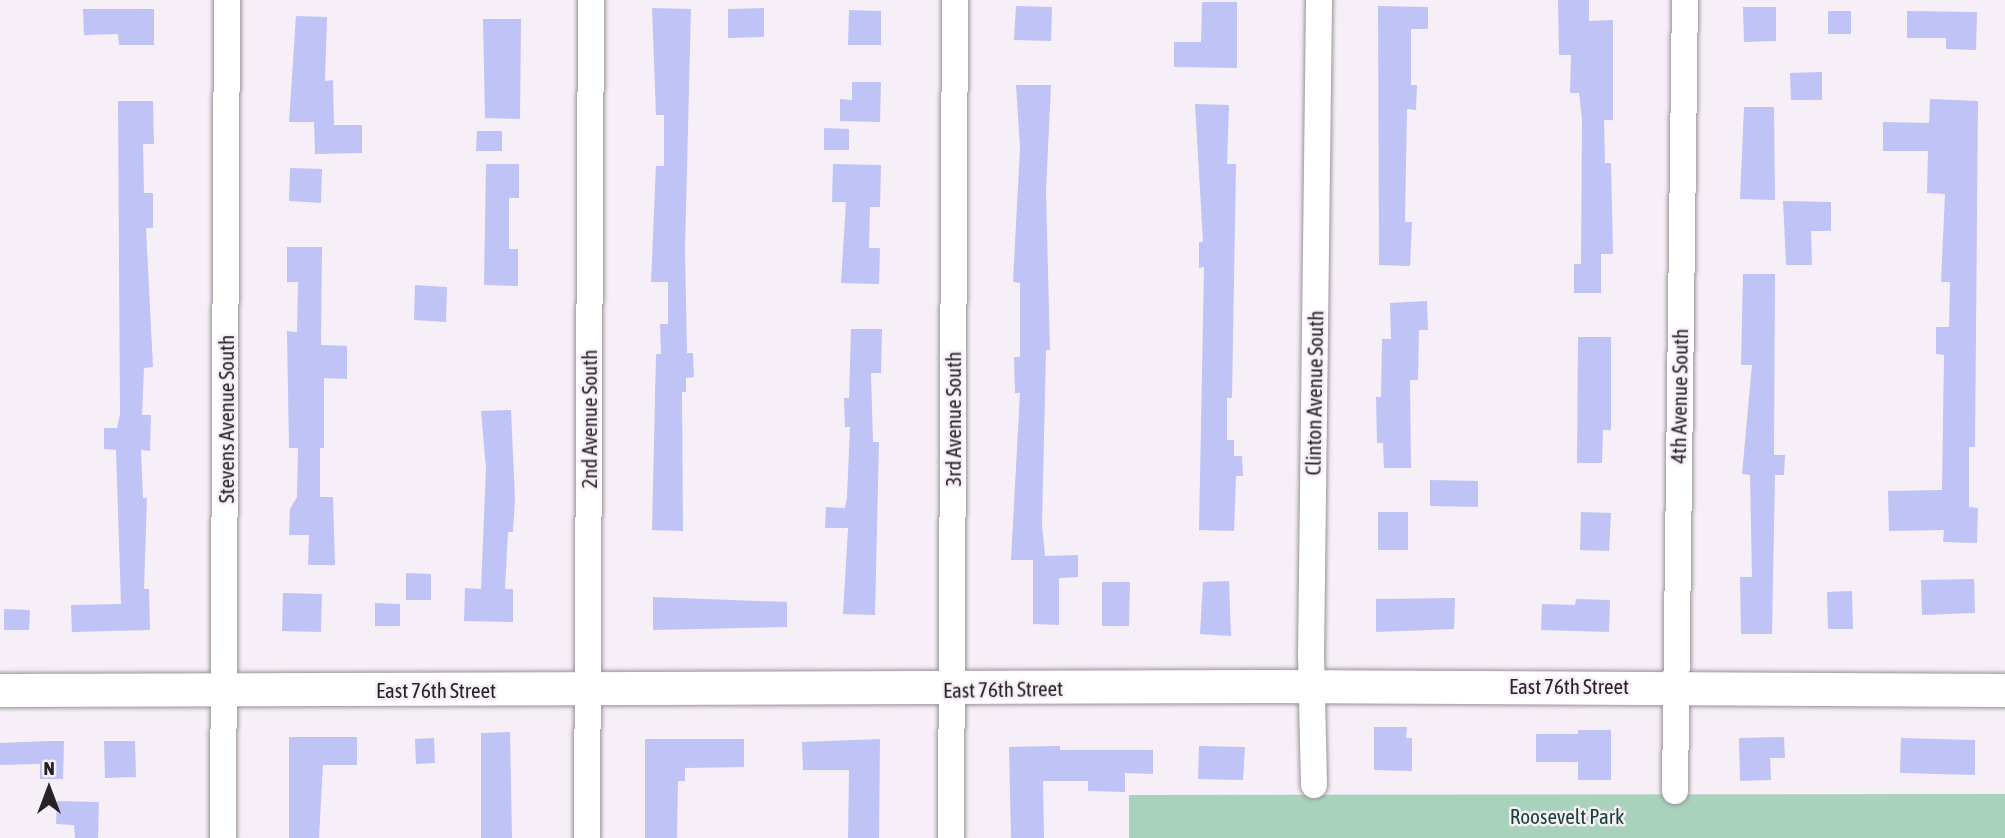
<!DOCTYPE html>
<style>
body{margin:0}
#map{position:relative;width:2005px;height:838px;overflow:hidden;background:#f7eff7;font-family:"Asap Condensed",sans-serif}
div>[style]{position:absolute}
.green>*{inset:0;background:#a9d2bd}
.building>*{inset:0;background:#bfc3f5}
.roads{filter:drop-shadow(0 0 2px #99929a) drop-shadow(0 0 2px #99929a)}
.minor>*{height:26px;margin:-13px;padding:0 13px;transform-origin:13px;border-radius:13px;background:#fff}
.tertiary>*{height:33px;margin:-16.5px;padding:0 16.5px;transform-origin:16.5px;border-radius:16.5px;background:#fff}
span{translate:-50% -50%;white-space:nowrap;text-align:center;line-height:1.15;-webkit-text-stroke:5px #f7eff7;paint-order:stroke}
.street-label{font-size:21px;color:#262326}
.park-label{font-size:21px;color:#174432}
.north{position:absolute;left:14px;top:754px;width:70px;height:70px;-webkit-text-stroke:5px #f7eff7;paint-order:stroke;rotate:0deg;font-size:19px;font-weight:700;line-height:28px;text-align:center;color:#262326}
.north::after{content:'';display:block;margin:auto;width:24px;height:32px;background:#262326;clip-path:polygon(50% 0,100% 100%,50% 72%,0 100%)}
</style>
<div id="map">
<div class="green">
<div style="clip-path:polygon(2005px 794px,2005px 838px,1129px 838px,1129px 795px)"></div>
</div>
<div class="building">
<div style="clip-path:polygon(1558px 0,1589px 0,1589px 21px,1613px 20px,1613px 120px,1604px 120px,1605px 163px,1611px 163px,1613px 254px,1601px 254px,1601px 293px,1574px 293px,1574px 264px,1581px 264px,1582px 119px,1579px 93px,1570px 93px,1571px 55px,1559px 55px)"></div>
<div style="clip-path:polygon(1202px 2px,1237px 2px,1237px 68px,1174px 67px,1174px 42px,1201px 42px)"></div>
<div style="clip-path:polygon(1016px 6px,1052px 7px,1051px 41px,1014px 40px)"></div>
<div style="clip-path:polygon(1378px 6px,1428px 7px,1428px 29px,1411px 29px,1411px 85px,1417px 85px,1416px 110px,1407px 109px,1405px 222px,1412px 222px,1410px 266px,1379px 265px)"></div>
<div style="clip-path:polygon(1743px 7px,1776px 7px,1776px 41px,1744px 42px)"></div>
<div style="clip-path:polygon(652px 8px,691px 9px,685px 248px,687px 353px,693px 353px,694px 377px,686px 378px,686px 392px,682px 392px,683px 531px,652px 530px,656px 354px,661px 354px,660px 324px,668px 324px,668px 282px,651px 282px,656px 166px,664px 166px,664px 115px,656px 115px)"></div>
<div style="clip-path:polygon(764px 8px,764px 37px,728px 38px,728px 9px)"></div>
<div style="clip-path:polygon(83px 9px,154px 9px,154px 45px,119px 45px,118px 34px,84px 35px)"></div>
<div style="clip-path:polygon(849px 10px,881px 11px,881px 45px,848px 45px)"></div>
<div style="clip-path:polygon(1828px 11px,1851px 11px,1851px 34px,1828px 34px)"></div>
<div style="clip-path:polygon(1907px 11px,1977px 12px,1976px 50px,1946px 49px,1946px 38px,1907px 38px)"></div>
<div style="clip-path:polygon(296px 16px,327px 17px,325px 81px,333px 80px,334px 125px,362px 125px,362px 153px,315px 154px,314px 122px,289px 122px)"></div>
<div style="clip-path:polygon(483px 19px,521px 19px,520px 119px,485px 118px)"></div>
<div style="clip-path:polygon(1822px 72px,1822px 100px,1791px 100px,1790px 73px)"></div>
<div style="clip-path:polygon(852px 82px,881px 82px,880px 122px,840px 121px,840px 99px,852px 100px)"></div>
<div style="clip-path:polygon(1016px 85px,1051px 85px,1046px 191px,1050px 350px,1046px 350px,1042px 524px,1045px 556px,1078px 555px,1078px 577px,1059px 578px,1059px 625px,1033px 624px,1033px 560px,1011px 560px,1020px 393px,1015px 393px,1014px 357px,1020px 357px,1020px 283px,1013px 282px,1020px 148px)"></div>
<div style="clip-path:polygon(1930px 99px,1978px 101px,1975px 447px,1969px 447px,1969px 507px,1978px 508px,1977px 543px,1943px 542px,1944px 530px,1889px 531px,1888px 491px,1942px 490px,1944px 355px,1936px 354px,1936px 327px,1949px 327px,1950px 282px,1941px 282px,1945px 194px,1927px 193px,1928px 151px,1883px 151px,1883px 122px,1929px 123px)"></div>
<div style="clip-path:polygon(118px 101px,153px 101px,154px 144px,143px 144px,144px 193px,153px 193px,153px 228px,146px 228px,153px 367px,144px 368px,142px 415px,151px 415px,150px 451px,141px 450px,143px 498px,147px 498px,144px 589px,149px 589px,150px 630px,72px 632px,71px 605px,121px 604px,116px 450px,104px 449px,104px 428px,117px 428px,120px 414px)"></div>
<div style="clip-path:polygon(1195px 104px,1229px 105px,1227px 164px,1236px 164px,1232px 398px,1227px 398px,1227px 440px,1234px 440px,1234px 456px,1242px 456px,1243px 476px,1236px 476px,1234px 531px,1199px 530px,1204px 267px,1199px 268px,1199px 242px,1203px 242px)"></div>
<div style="clip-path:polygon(1744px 107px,1774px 107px,1775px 200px,1740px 199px)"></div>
<div style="clip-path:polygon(824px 128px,849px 129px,849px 150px,824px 150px)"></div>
<div style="clip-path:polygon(477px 131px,502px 131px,502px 151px,476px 151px)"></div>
<div style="clip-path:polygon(486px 164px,519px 164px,519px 198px,509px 198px,509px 249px,518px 249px,518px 286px,484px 285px)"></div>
<div style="clip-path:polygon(833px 164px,881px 165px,880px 207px,870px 207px,869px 248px,880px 248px,879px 284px,841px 283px,846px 202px,832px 202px)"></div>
<div style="clip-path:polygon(290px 168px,322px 169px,321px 203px,289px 201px)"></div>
<div style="clip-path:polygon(1783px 201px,1831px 202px,1831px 231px,1811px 231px,1812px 265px,1786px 265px)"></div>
<div style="clip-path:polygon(287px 247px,322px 247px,321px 345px,347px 346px,347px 379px,324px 378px,324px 448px,320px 448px,320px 497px,333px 497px,335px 565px,308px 565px,309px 535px,289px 535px,290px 509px,297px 497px,298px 448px,289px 448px,287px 331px,297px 332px,298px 282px,287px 282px)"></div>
<div style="clip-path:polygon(1743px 274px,1775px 274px,1774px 455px,1785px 455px,1784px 475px,1775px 475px,1772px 634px,1741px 634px,1740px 577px,1752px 577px,1750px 475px,1742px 474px,1752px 365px,1741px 365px)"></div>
<div style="clip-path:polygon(415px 285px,447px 287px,446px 322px,414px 320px)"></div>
<div style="clip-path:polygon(1427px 301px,1428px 330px,1419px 330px,1418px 380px,1410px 380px,1411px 468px,1384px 468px,1383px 443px,1377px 443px,1376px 397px,1381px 397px,1382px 339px,1391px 339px,1390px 303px)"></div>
<div style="clip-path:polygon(851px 329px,882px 329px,881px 373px,871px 373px,873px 442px,879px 442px,875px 615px,843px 614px,848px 528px,825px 528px,826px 507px,845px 508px,847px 497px,850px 427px,845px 427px,844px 398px,849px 398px)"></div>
<div style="clip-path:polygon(1578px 337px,1611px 337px,1611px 430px,1603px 430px,1602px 463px,1577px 463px)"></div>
<div style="clip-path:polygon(511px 410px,515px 500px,513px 532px,508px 532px,505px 589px,513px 589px,513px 622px,464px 621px,465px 588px,481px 589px,486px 469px,481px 411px)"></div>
<div style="clip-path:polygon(1430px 480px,1478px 481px,1478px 507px,1430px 506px)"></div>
<div style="clip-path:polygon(1378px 512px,1408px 512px,1408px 550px,1378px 550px)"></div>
<div style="clip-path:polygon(1581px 512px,1611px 513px,1609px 551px,1580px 550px)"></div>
<div style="clip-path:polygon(406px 573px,431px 574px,431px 600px,406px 600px)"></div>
<div style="clip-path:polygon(1974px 579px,1975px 613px,1922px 615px,1921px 580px)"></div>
<div style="clip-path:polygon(1229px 581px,1231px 636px,1200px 634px,1203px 582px)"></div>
<div style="clip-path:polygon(1102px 582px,1130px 582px,1129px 626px,1102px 626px)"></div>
<div style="clip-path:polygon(1852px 591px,1853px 629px,1828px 629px,1827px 592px)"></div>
<div style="clip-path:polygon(283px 593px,322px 594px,321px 632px,282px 631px)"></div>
<div style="clip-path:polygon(653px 597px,787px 602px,787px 627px,653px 630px)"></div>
<div style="clip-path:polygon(1455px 598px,1454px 629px,1376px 632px,1376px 599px)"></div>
<div style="clip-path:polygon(1576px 599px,1610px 600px,1609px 632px,1541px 630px,1542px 604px,1575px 605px)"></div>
<div style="clip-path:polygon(375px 603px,400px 604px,400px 626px,375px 626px)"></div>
<div style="clip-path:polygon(4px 609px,30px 610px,29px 630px,4px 630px)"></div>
<div style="clip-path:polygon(1374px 727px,1407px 727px,1406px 738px,1412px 738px,1412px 771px,1374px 770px)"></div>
<div style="clip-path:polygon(1578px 730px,1611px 730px,1611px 780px,1578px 780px,1578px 762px,1536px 762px,1536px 734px,1578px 734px)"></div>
<div style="clip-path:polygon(510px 732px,512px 838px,481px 838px,481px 733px)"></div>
<div style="clip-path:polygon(289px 737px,357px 737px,357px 765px,323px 765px,319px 838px,289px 838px)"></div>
<div style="clip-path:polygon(1784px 737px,1785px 758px,1770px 758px,1771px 780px,1740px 781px,1739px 738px)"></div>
<div style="clip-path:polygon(434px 738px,435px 763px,416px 764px,415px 739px)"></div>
<div style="clip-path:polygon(1901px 738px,1975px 740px,1975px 775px,1900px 773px)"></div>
<div style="clip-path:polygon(645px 739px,744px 739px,744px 767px,685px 768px,685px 781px,678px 781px,677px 838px,645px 838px)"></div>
<div style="clip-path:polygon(880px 739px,879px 838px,848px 838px,849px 770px,803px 770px,802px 742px)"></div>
<div style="clip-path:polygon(47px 741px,64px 741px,63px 779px,40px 779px,40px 764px,0 765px,0 743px)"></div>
<div style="clip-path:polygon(104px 741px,135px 741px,136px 777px,105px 778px)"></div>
<div style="clip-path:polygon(1060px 746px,1060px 750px,1153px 750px,1153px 774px,1125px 773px,1125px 792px,1088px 791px,1088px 781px,1043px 781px,1044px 838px,1011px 838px,1009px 747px)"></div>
<div style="clip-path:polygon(1199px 746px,1245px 747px,1243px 780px,1198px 779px)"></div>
<div style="clip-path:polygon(57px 801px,99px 802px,98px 838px,75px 838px,74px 825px,56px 824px)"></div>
</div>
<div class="roads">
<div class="minor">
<div style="left:1314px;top:785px;width:128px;rotate:-91.3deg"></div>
<div style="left:1311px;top:657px;width:657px;rotate:-89.3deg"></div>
<div style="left:1675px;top:791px;width:791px;rotate:-89.28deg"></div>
<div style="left:223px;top:838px;width:838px;rotate:-89.73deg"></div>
<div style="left:587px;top:838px;width:838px;rotate:-89.73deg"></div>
<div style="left:951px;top:838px;width:838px;rotate:-89.73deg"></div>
</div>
<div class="tertiary">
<div style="left:0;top:690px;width:1272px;rotate:-0.18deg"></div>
<div style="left:1272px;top:686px;width:733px;rotate:0.31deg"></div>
</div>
</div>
<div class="street-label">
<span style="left:1314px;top:393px;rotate:-89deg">Clinton Avenue South</span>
<span style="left:1679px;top:396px;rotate:-89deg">4th Avenue South</span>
<span style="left:226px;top:419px;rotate:-90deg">Stevens Avenue South</span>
<span style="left:589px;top:419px;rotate:-90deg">2nd Avenue South</span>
<span style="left:953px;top:419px;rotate:-90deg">3rd Avenue South</span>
<span style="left:1569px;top:686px">East 76th Street</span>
<span style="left:1003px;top:689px;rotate:-1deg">East 76th Street</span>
<span style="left:436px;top:690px">East 76th Street</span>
</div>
<div class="park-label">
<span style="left:1567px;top:816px">Roosevelt Park</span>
</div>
<div class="north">N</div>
</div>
